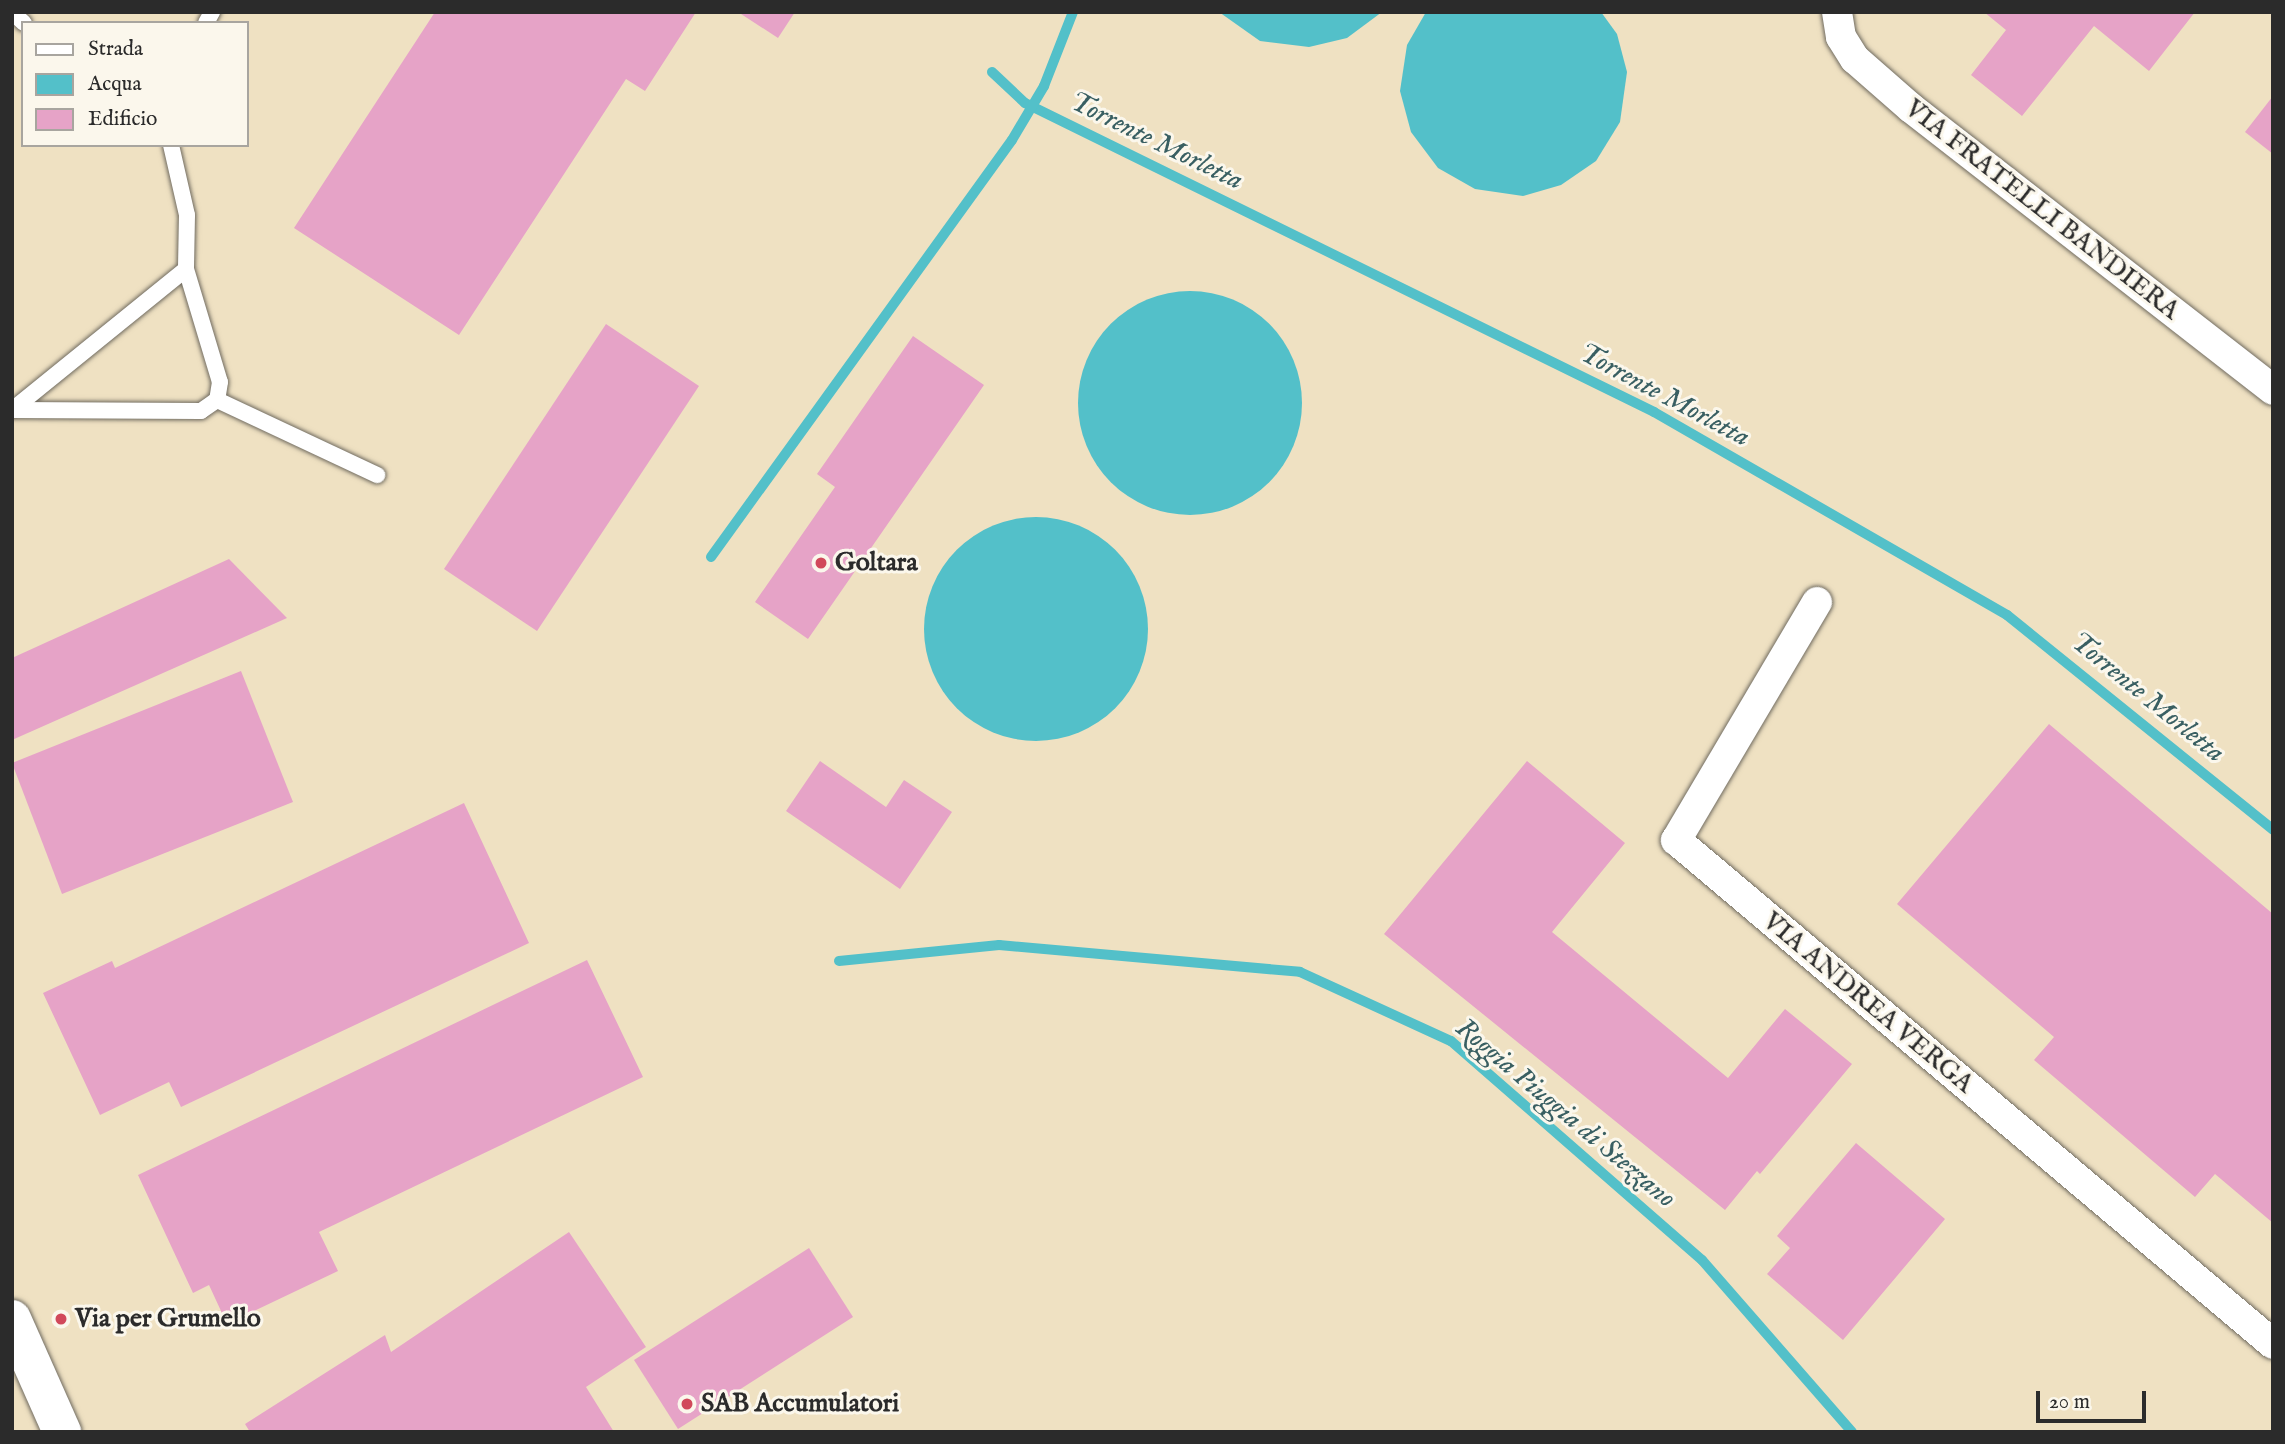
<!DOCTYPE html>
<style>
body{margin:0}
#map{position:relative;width:2285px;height:1444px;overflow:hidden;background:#efe1c2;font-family:"IM FELL English",serif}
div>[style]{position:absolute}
.water>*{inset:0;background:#53c0c9}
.round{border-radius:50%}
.stream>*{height:10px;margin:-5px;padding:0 5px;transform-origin:5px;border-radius:5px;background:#53c0c9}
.building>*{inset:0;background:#e6a3c7}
.roads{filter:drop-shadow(0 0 2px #706b60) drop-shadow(0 0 2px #706b60)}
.lane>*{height:16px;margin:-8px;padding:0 8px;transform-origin:8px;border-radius:8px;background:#fff}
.street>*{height:30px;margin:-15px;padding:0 15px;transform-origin:15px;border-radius:15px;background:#fff}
.primary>*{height:38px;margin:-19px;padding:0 19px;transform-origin:19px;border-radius:19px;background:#fff}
.dots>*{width:19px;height:19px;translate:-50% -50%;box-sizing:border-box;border:4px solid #fbf7ec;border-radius:50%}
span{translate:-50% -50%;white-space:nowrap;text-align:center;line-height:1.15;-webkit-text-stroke:6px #fbf7ec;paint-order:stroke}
.street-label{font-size:26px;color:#2b2b2b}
.poi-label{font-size:26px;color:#2b2b2b;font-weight:700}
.left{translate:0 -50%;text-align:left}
.water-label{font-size:28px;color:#395f62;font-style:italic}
.frame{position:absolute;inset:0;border:14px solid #2b2b2b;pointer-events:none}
.legend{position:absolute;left:21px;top:21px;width:228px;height:126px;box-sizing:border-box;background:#fbf7ec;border:2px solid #a8a59f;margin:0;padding:9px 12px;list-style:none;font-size:21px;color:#2b2b2b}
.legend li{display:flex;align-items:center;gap:14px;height:35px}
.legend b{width:35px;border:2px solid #a8a59f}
.scale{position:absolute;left:2036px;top:1391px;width:110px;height:32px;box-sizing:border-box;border:4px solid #2b2b2b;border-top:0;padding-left:9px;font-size:21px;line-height:24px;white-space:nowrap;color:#2b2b2b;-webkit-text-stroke:5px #fbf7ec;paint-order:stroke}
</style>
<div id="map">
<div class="water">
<div style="clip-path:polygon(1219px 12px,1382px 12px,1347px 38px,1309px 47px,1260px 41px)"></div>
<div style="clip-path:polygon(1426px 12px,1601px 12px,1617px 34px,1627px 72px,1620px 122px,1596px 161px,1561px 185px,1523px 196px,1475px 189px,1438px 168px,1411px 132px,1400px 91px,1407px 45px)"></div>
<div class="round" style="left:1078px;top:291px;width:224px;height:224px"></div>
<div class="round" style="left:924px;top:517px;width:224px;height:224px"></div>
</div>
<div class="stream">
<div style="left:992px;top:72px;width:45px;rotate:43.2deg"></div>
<div style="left:1025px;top:103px;width:701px;rotate:26.16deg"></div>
<div style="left:1654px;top:412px;width:407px;rotate:29.9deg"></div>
<div style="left:2007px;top:615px;width:342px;rotate:38.9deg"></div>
<div style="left:711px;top:557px;width:514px;rotate:-54.18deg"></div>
<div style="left:1012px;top:140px;width:63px;rotate:-59.3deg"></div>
<div style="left:1044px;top:86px;width:79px;rotate:-68.6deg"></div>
<div style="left:839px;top:961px;width:161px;rotate:-5.7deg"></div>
<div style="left:999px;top:945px;width:302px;rotate:5.1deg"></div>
<div style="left:1300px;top:972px;width:166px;rotate:24.6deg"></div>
<div style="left:1451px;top:1041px;width:333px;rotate:41.1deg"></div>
<div style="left:1702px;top:1260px;width:228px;rotate:48.9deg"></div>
</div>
<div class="building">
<div style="clip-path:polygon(435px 12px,696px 12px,645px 91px,626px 79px,459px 335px,294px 228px)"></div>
<div style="clip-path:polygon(738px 12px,795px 12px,778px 38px)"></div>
<div style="clip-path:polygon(1984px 12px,2195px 12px,2149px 71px,2094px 26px,2022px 116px,1971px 75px,2006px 30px)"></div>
<div style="clip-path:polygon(2273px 96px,2273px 154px,2245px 132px)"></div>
<div style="clip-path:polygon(606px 324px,699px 386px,537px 631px,444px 569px)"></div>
<div style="clip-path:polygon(913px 336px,984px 385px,808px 639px,755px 602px,835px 487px,817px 474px)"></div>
<div style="clip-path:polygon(229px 559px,287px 618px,12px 740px,12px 658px)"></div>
<div style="clip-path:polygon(241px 671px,293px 802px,62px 894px,12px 763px)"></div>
<div style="clip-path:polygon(2049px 724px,2273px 914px,2273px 1223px,2215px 1174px,2195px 1197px,2034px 1060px,2054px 1037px,1897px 904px)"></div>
<div style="clip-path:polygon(820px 761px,886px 807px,904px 780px,952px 812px,900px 889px,786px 811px)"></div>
<div style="clip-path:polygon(1527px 761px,1625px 843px,1552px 932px,1728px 1078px,1785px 1009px,1852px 1064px,1760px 1174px,1757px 1171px,1725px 1210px,1384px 934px)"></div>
<div style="clip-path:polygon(464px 803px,529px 943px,181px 1107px,169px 1082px,100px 1115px,43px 993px,112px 961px,115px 968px)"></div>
<div style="clip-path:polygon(587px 960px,643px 1077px,319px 1232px,338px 1271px,227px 1324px,209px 1285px,193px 1293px,138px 1175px)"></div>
<div style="clip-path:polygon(1856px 1143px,1945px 1219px,1843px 1340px,1767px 1274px,1790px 1248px,1777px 1236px)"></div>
<div style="clip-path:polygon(569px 1232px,646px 1347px,586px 1387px,614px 1432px,250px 1432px,245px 1424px,385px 1335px,391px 1352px)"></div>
<div style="clip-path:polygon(809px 1248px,853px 1317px,678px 1429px,634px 1360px)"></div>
</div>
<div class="roads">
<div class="lane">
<div style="left:12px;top:12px;width:16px;rotate:43deg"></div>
<div style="left:206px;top:23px;width:13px;rotate:-61deg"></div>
<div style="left:171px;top:145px;width:72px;rotate:77.1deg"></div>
<div style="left:187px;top:215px;width:54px;rotate:91.1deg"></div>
<div style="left:186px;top:269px;width:118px;rotate:73.3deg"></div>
<div style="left:220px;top:382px;width:18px;rotate:99deg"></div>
<div style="left:217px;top:400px;width:177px;rotate:25.1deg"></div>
<div style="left:12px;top:410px;width:224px;rotate:-39deg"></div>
<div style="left:12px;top:410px;width:189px;rotate:0.3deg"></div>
<div style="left:201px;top:411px;width:19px;rotate:-35deg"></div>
</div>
<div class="street">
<div style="left:1837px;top:12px;width:25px;rotate:81deg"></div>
<div style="left:1841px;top:37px;width:26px;rotate:58deg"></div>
<div style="left:1855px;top:59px;width:74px;rotate:41.2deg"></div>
<div style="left:1911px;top:108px;width:459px;rotate:37.9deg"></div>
<div style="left:1817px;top:602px;width:277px;rotate:120.6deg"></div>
<div style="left:1676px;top:840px;width:781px;rotate:40.17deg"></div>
</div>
<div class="primary">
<div style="left:12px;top:1319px;width:124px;rotate:66.1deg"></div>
</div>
</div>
<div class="dots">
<div style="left:821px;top:563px;background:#d1495b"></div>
<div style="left:61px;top:1319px;background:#d1495b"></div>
<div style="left:687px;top:1404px;background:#d1495b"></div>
</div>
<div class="street-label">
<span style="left:2042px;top:210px;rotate:38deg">VIA FRATELLI BANDIERA</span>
<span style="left:1868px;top:1003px;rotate:40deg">VIA ANDREA VERGA</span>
</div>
<div class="poi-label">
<span class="left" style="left:835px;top:563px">Goltara</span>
<span class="left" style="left:75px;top:1319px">Via per Grumello</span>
<span class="left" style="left:701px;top:1404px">SAB Accumulatori</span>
</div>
<div class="water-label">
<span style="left:1156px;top:142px;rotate:26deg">Torrente Morletta</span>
<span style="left:1664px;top:396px;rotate:28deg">Torrente Morletta</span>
<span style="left:2147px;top:698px;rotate:39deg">Torrente Morletta</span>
<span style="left:1565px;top:1114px;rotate:40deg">Roggia Piuggia di Stezzano</span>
</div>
<div class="frame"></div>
<ul class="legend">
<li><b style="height:9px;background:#fff"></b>Strada</li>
<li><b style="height:19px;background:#53c0c9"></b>Acqua</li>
<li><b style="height:19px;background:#e6a3c7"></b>Edificio</li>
</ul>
<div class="scale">20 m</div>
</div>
